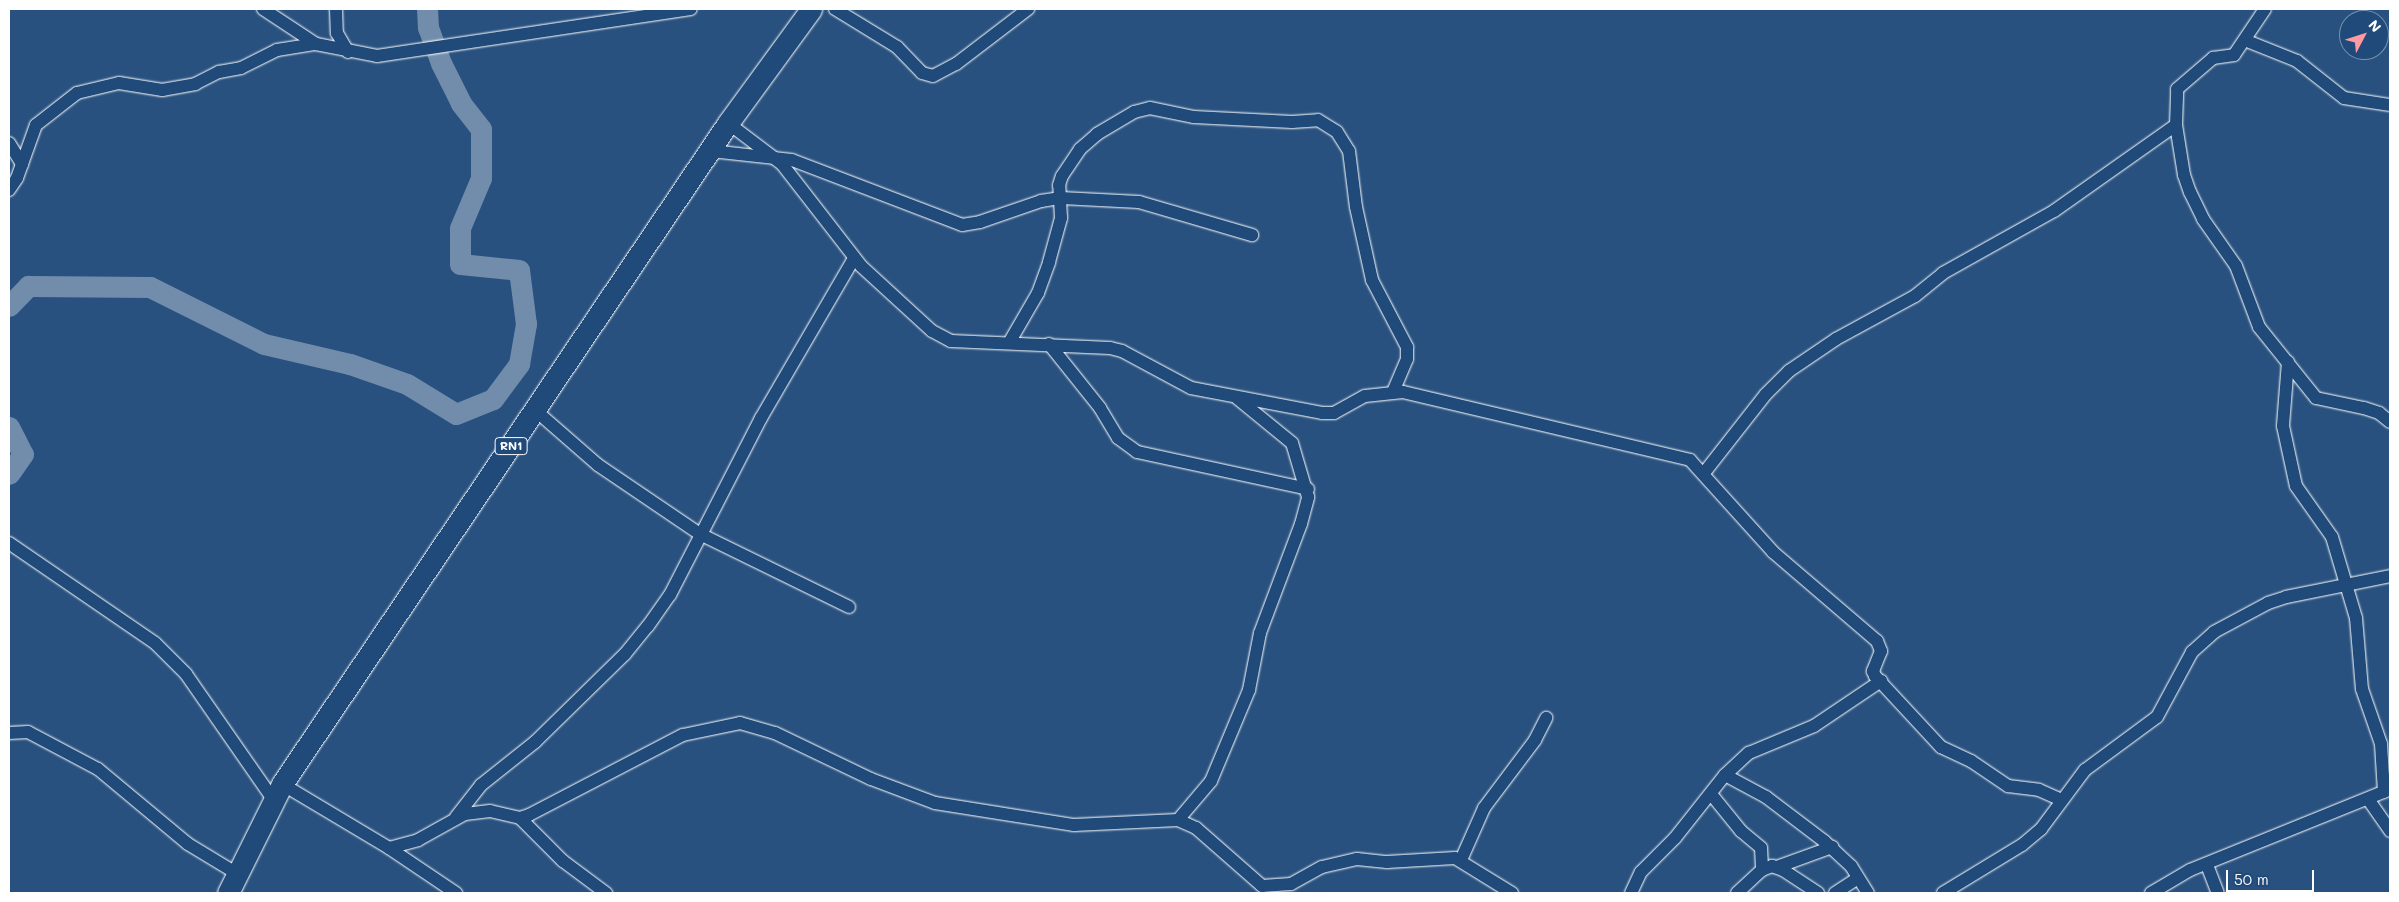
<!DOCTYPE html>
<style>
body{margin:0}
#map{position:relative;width:2399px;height:902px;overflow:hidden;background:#28517f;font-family:Mali,sans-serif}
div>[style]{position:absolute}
.river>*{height:21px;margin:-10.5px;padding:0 10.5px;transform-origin:10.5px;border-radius:10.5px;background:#718dab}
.roads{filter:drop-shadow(0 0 1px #fff) drop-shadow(0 0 1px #fff)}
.minor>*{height:12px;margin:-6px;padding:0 6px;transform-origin:6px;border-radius:6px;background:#1f4a7a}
.trunk>*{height:21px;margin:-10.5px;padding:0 10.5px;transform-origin:10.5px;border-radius:10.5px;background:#1f4a7a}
span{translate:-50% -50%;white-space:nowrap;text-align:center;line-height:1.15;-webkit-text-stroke:4px #1f4a7a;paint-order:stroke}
.shield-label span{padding:1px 4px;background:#1f4a7a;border:1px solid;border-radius:4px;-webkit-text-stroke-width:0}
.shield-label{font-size:12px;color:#fff;font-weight:700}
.frame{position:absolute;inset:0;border:10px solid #fff;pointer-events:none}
.north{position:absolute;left:2339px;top:10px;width:50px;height:50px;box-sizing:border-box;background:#1f4a7a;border:1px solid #7992af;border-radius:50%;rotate:50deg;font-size:14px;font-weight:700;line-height:20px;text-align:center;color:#fff}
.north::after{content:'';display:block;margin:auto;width:18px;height:22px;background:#ff9aa2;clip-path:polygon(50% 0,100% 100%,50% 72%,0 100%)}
.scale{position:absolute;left:2226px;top:870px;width:88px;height:22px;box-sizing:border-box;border:2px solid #fff;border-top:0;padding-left:6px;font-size:15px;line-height:18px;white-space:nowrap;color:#fff;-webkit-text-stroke:4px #1f4a7a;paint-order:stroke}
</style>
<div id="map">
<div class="river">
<div style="left:9px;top:306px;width:28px;rotate:-46deg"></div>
<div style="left:28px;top:286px;width:122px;rotate:0.5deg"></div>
<div style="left:150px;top:287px;width:127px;rotate:26.6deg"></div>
<div style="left:264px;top:344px;width:88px;rotate:13.1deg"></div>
<div style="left:350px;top:364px;width:60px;rotate:19.3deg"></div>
<div style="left:407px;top:384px;width:57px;rotate:31.5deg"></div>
<div style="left:456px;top:414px;width:40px;rotate:-22deg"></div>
<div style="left:493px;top:399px;width:44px;rotate:-53.4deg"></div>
<div style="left:519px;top:364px;width:41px;rotate:-80.1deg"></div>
<div style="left:526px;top:324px;width:54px;rotate:-97.4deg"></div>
<div style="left:519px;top:270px;width:59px;rotate:-174.2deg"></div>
<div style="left:460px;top:264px;width:36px;rotate:-90deg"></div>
<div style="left:460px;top:228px;width:54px;rotate:-67.2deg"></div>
<div style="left:481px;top:178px;width:49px;rotate:-90deg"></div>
<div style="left:481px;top:129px;width:33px;rotate:-128deg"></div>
<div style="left:461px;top:103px;width:45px;rotate:-116.6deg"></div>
<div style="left:441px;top:63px;width:37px;rotate:-110deg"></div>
<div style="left:428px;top:28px;width:19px;rotate:-93deg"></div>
<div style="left:9px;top:427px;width:30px;rotate:63deg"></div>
<div style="left:23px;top:454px;width:24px;rotate:125deg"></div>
</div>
<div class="roads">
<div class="minor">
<div style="left:263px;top:9px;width:64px;rotate:33.4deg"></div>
<div style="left:316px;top:44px;width:62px;rotate:11.1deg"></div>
<div style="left:377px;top:56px;width:317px;rotate:-8.5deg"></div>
<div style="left:336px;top:9px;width:24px;rotate:88deg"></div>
<div style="left:337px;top:33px;width:22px;rotate:60deg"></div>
<div style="left:835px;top:9px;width:73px;rotate:31.5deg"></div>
<div style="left:897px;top:47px;width:36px;rotate:46deg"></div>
<div style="left:922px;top:73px;width:11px;rotate:15deg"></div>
<div style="left:933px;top:76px;width:26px;rotate:-28deg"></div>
<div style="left:956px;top:64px;width:91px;rotate:-37.4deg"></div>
<div style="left:2247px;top:41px;width:54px;rotate:21.8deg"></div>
<div style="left:2297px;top:61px;width:60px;rotate:38.2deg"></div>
<div style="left:2344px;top:98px;width:47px;rotate:8.7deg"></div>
<div style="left:728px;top:123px;width:68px;rotate:37.2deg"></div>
<div style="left:782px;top:164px;width:129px;rotate:52.2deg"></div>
<div style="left:861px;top:266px;width:96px;rotate:42.5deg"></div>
<div style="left:932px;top:331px;width:21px;rotate:28deg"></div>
<div style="left:951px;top:341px;width:159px;rotate:2.5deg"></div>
<div style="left:1110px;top:348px;width:12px;rotate:14deg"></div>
<div style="left:1122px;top:351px;width:78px;rotate:28.2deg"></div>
<div style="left:1191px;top:388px;width:133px;rotate:10.8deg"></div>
<div style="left:1322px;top:413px;width:12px"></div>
<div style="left:1334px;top:413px;width:35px;rotate:-29deg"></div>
<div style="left:1365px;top:396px;width:38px;rotate:-6deg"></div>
<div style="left:1403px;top:392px;width:295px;rotate:13.3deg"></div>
<div style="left:1690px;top:460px;width:124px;rotate:47.9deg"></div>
<div style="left:1773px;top:552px;width:137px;rotate:40.6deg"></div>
<div style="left:1877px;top:641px;width:11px;rotate:68deg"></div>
<div style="left:1881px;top:651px;width:22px;rotate:112deg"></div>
<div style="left:1873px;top:671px;width:5px;rotate:68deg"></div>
<div style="left:1875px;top:676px;width:97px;rotate:47.1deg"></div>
<div style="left:1941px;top:747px;width:33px;rotate:25deg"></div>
<div style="left:1971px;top:761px;width:45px;rotate:34deg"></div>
<div style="left:2008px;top:786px;width:31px;rotate:7deg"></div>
<div style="left:2039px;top:790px;width:24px;rotate:24deg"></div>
<div style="left:2176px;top:125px;width:36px;rotate:-88deg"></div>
<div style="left:2177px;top:89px;width:48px;rotate:-40.7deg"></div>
<div style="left:2213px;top:58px;width:21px;rotate:-8deg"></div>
<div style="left:2234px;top:55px;width:55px;rotate:-56deg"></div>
<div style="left:9px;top:143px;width:25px;rotate:58deg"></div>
<div style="left:711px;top:151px;width:81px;rotate:6.3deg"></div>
<div style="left:792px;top:160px;width:182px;rotate:20.9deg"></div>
<div style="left:962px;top:225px;width:18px;rotate:-9deg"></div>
<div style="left:980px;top:222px;width:65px;rotate:-19deg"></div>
<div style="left:1041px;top:201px;width:20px;rotate:-9deg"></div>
<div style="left:1061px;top:198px;width:78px;rotate:2.9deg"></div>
<div style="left:1139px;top:202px;width:118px;rotate:16.3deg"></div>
<div style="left:9px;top:190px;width:14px;rotate:-56deg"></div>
<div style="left:17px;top:178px;width:56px;rotate:-70.3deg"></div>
<div style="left:36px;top:125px;width:52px;rotate:-38deg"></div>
<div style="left:77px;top:93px;width:43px;rotate:-13.4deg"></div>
<div style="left:119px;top:83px;width:44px;rotate:9.2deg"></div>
<div style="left:162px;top:90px;width:34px;rotate:-10deg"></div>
<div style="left:195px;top:84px;width:27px;rotate:-27deg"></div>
<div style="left:219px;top:72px;width:22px;rotate:-10deg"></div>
<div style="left:241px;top:68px;width:40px;rotate:-26.6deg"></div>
<div style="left:277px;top:50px;width:39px;rotate:-9deg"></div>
<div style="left:1009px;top:343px;width:58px;rotate:-59.9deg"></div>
<div style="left:1038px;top:293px;width:33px;rotate:-70deg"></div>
<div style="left:1049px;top:262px;width:46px;rotate:-74.7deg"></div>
<div style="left:1061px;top:218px;width:33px;rotate:-93deg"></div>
<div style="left:1059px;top:185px;width:9px;rotate:-72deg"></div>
<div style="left:1062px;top:176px;width:32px;rotate:-56deg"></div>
<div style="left:1080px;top:149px;width:23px;rotate:-41deg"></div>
<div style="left:1097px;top:134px;width:43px;rotate:-30.7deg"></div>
<div style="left:1134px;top:112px;width:16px;rotate:-14deg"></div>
<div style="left:1150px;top:108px;width:45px;rotate:11.6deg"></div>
<div style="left:1194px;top:117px;width:98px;rotate:2.9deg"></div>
<div style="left:1292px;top:122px;width:26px;rotate:-4deg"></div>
<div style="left:1318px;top:120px;width:22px;rotate:32deg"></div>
<div style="left:1337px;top:132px;width:22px;rotate:58deg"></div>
<div style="left:1349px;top:151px;width:56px;rotate:82.9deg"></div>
<div style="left:1356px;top:207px;width:75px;rotate:77.6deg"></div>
<div style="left:1372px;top:280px;width:76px;rotate:62.4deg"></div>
<div style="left:1407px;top:347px;width:12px;rotate:90deg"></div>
<div style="left:1407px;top:359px;width:36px;rotate:113deg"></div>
<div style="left:1049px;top:344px;width:82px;rotate:51.4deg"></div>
<div style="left:1100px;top:408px;width:35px;rotate:59deg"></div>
<div style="left:1118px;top:438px;width:24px;rotate:36deg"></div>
<div style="left:1137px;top:452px;width:175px;rotate:12.2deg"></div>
<div style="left:2288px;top:362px;width:64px;rotate:94.5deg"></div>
<div style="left:2283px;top:426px;width:61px;rotate:77.8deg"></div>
<div style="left:2296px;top:486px;width:62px;rotate:54.8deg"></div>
<div style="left:2332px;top:537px;width:84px;rotate:73.5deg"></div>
<div style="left:2356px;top:618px;width:71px;rotate:85.2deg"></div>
<div style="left:2362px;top:689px;width:58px;rotate:70.9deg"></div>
<div style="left:2381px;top:744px;width:48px;rotate:86.4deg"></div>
<div style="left:535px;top:410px;width:84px;rotate:41.1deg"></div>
<div style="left:598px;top:465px;width:123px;rotate:34.1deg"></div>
<div style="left:700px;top:534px;width:166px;rotate:26.1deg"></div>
<div style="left:1704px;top:473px;width:100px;rotate:-51.9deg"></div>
<div style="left:1766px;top:394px;width:33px;rotate:-45deg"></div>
<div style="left:1789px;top:371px;width:57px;rotate:-34.2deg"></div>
<div style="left:1836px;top:339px;width:90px;rotate:-28.6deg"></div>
<div style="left:1915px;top:296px;width:36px;rotate:-39deg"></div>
<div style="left:1943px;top:273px;width:127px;rotate:-29.2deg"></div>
<div style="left:2054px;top:211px;width:149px;rotate:-35.2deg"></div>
<div style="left:2176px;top:125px;width:51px;rotate:80.9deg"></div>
<div style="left:2184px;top:175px;width:18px;rotate:71deg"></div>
<div style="left:2190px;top:192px;width:30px;rotate:64deg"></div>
<div style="left:2203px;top:219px;width:57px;rotate:54.9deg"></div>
<div style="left:2236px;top:266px;width:65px;rotate:69.3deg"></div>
<div style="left:2259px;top:327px;width:91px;rotate:51.2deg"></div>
<div style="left:2316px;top:398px;width:49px;rotate:11.8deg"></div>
<div style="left:2364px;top:408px;width:16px;rotate:18deg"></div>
<div style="left:2379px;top:413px;width:14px;rotate:39deg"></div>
<div style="left:9px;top:543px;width:177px;rotate:34.4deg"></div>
<div style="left:155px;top:643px;width:44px;rotate:45deg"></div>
<div style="left:186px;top:674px;width:152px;rotate:55.2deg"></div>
<div style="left:9px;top:733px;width:19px;rotate:-3deg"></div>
<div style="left:28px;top:732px;width:79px;rotate:27.9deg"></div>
<div style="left:98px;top:769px;width:117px;rotate:39.8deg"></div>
<div style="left:188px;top:844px;width:56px;rotate:31.1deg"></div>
<div style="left:1725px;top:775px;width:47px;rotate:28.2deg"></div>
<div style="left:1766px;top:797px;width:73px;rotate:37.2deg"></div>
<div style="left:1824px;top:841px;width:37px;rotate:43deg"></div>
<div style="left:1851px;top:866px;width:32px;rotate:58deg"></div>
<div style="left:282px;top:784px;width:125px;rotate:30.9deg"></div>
<div style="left:389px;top:848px;width:30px;rotate:-15deg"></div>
<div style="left:418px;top:840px;width:54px;rotate:-29deg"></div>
<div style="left:465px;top:814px;width:25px;rotate:-7deg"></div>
<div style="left:490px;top:811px;width:31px;rotate:13deg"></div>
<div style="left:520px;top:818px;width:9px;rotate:-18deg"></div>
<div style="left:529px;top:815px;width:174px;rotate:-27.5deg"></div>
<div style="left:683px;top:735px;width:58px;rotate:-11.9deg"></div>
<div style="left:740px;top:723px;width:36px;rotate:16deg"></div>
<div style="left:775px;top:733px;width:106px;rotate:25.6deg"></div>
<div style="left:871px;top:779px;width:68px;rotate:20.6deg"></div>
<div style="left:935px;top:803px;width:141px;rotate:9deg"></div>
<div style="left:1074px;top:825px;width:104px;rotate:-2.8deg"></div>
<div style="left:1178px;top:820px;width:20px;rotate:24deg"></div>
<div style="left:1196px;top:828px;width:88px;rotate:41.3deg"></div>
<div style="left:1262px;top:886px;width:29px;rotate:-4deg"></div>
<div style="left:1291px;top:884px;width:35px;rotate:-29deg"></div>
<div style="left:1322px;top:867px;width:36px;rotate:-13deg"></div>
<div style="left:1357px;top:859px;width:30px;rotate:6deg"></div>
<div style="left:1387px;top:862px;width:68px;rotate:-3.4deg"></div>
<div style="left:1455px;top:858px;width:67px;rotate:31.6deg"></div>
<div style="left:1711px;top:794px;width:48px;rotate:51deg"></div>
<div style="left:1741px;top:831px;width:26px;rotate:40deg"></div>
<div style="left:1761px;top:848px;width:22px;rotate:87deg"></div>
<div style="left:2368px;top:799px;width:39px;rotate:55deg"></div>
<div style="left:456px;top:817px;width:41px;rotate:-52deg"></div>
<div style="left:481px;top:785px;width:69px;rotate:-38.5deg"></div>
<div style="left:535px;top:742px;width:126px;rotate:-44.4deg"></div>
<div style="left:625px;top:654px;width:36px;rotate:-51deg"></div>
<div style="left:648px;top:626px;width:38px;rotate:-55deg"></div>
<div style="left:670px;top:595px;width:199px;rotate:-62.8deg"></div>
<div style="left:761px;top:418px;width:185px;rotate:-59.8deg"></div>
<div style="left:520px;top:818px;width:61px;rotate:45deg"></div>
<div style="left:563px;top:861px;width:54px;rotate:36.7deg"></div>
<div style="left:1178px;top:820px;width:51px;rotate:-49.8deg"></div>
<div style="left:1211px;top:781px;width:99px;rotate:-67.3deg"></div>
<div style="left:1249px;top:690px;width:58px;rotate:-79.1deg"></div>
<div style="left:1260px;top:633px;width:116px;rotate:-69.4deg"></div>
<div style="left:1301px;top:524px;width:28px;rotate:-75deg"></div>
<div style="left:1308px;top:497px;width:56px;rotate:-106.5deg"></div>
<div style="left:1292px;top:443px;width:71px;rotate:-140.7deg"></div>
<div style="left:389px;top:848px;width:81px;rotate:33.9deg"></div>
<div style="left:1461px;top:860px;width:57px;rotate:-66.1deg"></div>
<div style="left:1484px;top:808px;width:85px;rotate:-53.1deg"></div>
<div style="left:1535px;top:740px;width:25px;rotate:-63deg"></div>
<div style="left:2207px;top:865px;width:30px;rotate:69deg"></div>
<div style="left:1777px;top:867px;width:59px;rotate:-20deg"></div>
<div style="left:1631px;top:893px;width:23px;rotate:-65deg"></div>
<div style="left:1641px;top:872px;width:48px;rotate:-45deg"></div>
<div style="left:1675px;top:838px;width:80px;rotate:-51.6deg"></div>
<div style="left:1725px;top:775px;width:33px;rotate:-43deg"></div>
<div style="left:1749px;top:753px;width:70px;rotate:-22.6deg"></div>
<div style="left:1814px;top:726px;width:81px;rotate:-33.9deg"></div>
<div style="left:1737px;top:893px;width:34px;rotate:-43deg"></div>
<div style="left:1762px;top:870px;width:11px;rotate:-22deg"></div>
<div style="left:1772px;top:866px;width:12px;rotate:20deg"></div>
<div style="left:1783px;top:870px;width:42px;rotate:33.3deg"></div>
<div style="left:1835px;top:893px;width:27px;rotate:-33deg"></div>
<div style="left:1943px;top:893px;width:92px;rotate:-31.3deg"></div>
<div style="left:2022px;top:845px;width:25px;rotate:-40deg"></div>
<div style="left:2041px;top:829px;width:74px;rotate:-53.3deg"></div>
<div style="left:2085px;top:770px;width:89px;rotate:-36.4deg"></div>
<div style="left:2157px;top:717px;width:74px;rotate:-61.7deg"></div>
<div style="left:2192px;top:652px;width:30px;rotate:-42deg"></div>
<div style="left:2214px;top:632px;width:61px;rotate:-28.2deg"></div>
<div style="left:2268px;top:603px;width:19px;rotate:-18deg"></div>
<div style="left:2286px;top:597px;width:106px;rotate:-11.4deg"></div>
<div style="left:2151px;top:893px;width:45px;rotate:-30.5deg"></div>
<div style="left:2190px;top:870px;width:216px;rotate:-22deg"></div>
</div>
<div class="trunk">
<div style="left:228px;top:893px;width:122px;rotate:-63.6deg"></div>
<div style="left:282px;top:784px;width:797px;rotate:-55.99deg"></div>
<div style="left:728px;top:123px;width:141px;rotate:-53.9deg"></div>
</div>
</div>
<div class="shield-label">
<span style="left:511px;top:446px">RN1</span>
</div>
<div class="frame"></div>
<div class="north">N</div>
<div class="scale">50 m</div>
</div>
